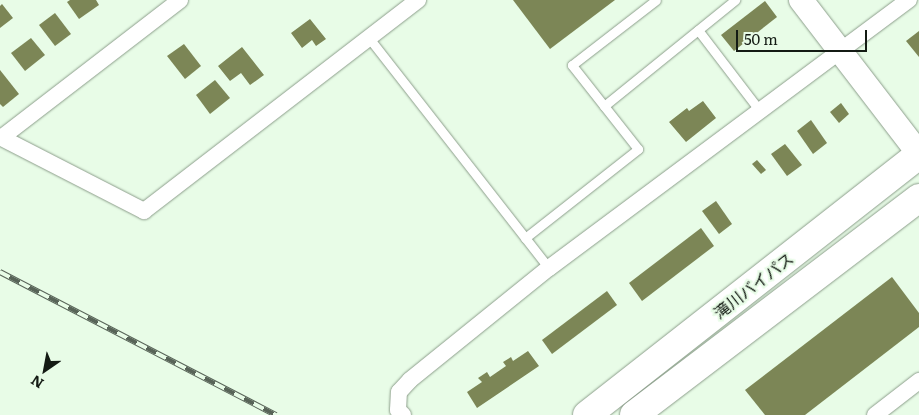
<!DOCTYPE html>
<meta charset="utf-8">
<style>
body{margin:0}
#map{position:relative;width:919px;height:415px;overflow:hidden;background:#e8fce7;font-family:Literata,"Noto Sans JP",serif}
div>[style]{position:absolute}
.building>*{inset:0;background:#7c8656}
.roads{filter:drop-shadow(0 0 1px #8c9e8b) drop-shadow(0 0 1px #8c9e8b)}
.lane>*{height:9px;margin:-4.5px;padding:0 4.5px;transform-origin:4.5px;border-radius:4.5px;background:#fff}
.street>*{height:16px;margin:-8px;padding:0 8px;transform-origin:8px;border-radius:8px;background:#fff}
.secondary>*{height:24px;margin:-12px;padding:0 12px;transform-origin:12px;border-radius:12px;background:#fff}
.highway>*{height:28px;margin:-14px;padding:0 14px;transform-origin:14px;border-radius:14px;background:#fff}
.rail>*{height:5.5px;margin-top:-2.75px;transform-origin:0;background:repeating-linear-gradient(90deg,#e8fce7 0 11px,#586458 0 22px);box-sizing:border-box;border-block:1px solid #586458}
span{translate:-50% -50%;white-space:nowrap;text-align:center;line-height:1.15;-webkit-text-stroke:4.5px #e8fce7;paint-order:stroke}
.street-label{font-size:16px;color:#141b14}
.north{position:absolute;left:20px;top:345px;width:50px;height:50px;-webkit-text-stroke:4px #e8fce7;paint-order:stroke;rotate:213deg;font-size:14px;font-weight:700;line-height:20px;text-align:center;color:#141b14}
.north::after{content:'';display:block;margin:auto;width:18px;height:22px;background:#141b14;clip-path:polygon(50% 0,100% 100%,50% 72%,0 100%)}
.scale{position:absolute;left:736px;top:30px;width:131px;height:22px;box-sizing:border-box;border:2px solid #141b14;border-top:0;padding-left:6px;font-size:15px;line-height:18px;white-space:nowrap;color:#141b14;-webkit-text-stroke:4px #e8fce7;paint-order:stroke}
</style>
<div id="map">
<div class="building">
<div style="clip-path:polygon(70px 0,96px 0,99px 5px,79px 19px,67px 2px)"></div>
<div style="clip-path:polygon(513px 0,615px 0,550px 49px)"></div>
<div style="clip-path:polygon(765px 1px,777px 17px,734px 51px,721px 35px)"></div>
<div style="clip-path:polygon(2px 4px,13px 18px,0 28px,0 6px)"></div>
<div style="clip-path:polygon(55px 13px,71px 34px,55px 46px,39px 25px)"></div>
<div style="clip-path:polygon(310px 19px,326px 39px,316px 46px,312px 40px,302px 48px,291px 33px)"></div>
<div style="clip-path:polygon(919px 31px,919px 57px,906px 41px)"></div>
<div style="clip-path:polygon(31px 38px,45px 55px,25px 71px,11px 53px)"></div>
<div style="clip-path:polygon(184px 44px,201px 66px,185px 79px,167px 56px)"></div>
<div style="clip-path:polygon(242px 47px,264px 75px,250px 85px,241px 73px,230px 81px,218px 66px)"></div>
<div style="clip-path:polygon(0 70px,19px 94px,3px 107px,0 104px)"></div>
<div style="clip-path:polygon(215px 80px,230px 98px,210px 114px,196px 95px)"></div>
<div style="clip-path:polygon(703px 101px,716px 118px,686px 142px,669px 122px,687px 108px,689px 111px)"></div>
<div style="clip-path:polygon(841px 103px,849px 114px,839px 123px,830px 112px)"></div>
<div style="clip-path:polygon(811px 120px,827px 143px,813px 154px,797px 131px)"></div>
<div style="clip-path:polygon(785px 144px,802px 165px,787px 176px,771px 154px)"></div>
<div style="clip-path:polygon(757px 160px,766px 170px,761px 174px,752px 164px)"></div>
<div style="clip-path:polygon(716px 201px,732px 224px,719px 234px,702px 211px)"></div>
<div style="clip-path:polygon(701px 228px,714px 246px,642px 301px,629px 283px)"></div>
<div style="clip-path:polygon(892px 277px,919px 313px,919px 327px,805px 415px,765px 415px,745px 390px)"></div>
<div style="clip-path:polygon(607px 291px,617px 305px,552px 354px,542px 340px)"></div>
<div style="clip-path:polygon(528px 351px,539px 366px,477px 408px,467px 392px,482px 382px,478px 378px,487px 372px,490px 377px,506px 366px,503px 362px,511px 357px,513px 361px)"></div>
</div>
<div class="roads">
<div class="lane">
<div style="left:698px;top:30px;width:102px;rotate:52.6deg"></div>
<div style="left:369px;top:38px;width:292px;rotate:52deg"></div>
<div style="left:604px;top:106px;width:169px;rotate:-39deg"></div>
<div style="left:525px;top:238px;width:144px;rotate:-38.2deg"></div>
<div style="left:638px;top:149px;width:107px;rotate:-128.2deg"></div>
<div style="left:572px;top:65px;width:106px;rotate:-37.7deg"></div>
</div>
<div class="street">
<div style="left:0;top:137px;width:162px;rotate:27.2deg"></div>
<div style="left:144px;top:211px;width:346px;rotate:-37.6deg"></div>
<div style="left:1px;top:138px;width:226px;rotate:-37.6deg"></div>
<div style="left:403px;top:415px;width:7px;rotate:-135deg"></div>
<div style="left:398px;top:410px;width:18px;rotate:-87deg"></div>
<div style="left:399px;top:392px;width:16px;rotate:-47deg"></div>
<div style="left:410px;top:380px;width:179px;rotate:-38.9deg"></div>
<div style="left:549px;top:268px;width:449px;rotate:-36.7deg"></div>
<div style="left:875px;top:415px;width:56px;rotate:-37.7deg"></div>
</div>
<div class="secondary">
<div style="left:801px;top:0;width:194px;rotate:52.5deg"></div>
</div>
<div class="highway">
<div style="left:587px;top:415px;width:422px;rotate:-38.1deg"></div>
<div style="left:634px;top:415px;width:358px;rotate:-37.3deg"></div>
</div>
</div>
<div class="rail">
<div style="left:0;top:272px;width:311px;rotate:27.4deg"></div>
</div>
<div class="street-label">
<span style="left:753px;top:285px;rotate:-38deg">滝川バイパス</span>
</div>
<div class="north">N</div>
<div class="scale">50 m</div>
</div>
